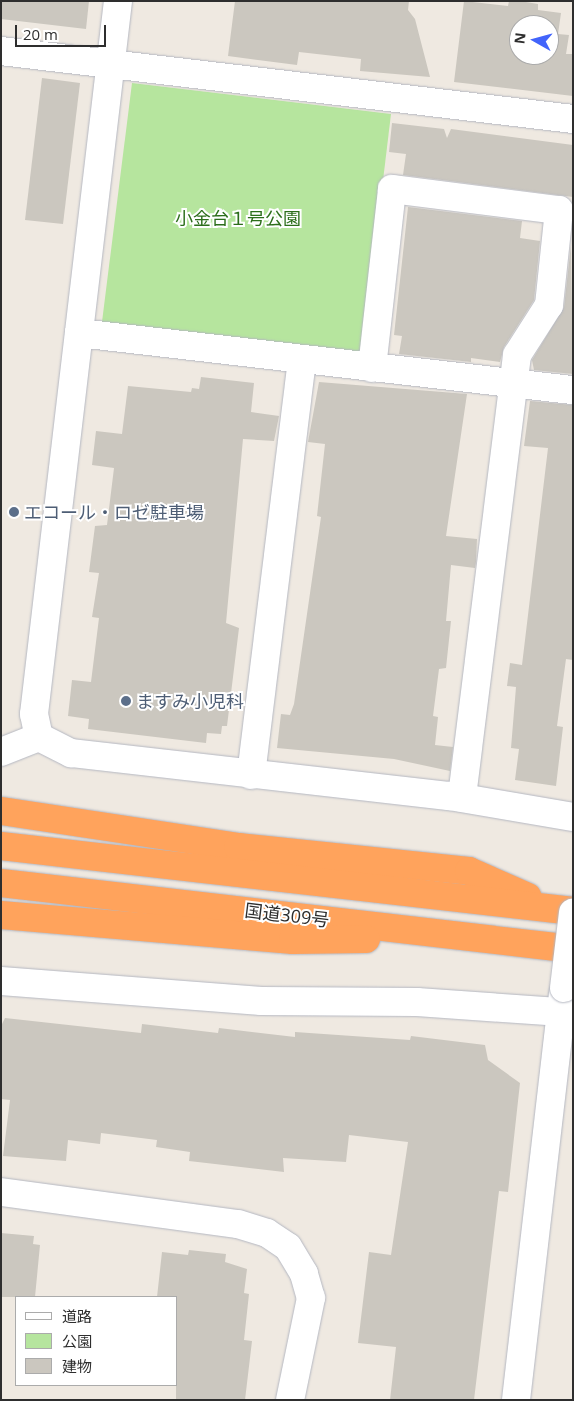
<!DOCTYPE html>
<meta charset="utf-8">
<style>
body{margin:0}
#map{position:relative;width:574px;height:1401px;overflow:hidden;background:#efe9e1;font-family:"Open Sans","Noto Sans JP",sans-serif}
div>[style]{position:absolute}
.green>*{inset:0;background:#b6e59e}
.building>*{inset:0;background:#cbc7bf}
.roads{filter:drop-shadow(0 0 1px #b4b7c1) drop-shadow(0 0 1px #b4b7c1)}
.minor>*{height:28px;margin:-14px;padding:0 14px;transform-origin:14px;border-radius:14px;background:#fff}
.highway>*{height:28px;margin:-14px;padding:0 14px;transform-origin:14px;border-radius:14px;background:#ffa35c}
.bridges{filter:drop-shadow(0 0 1px #b4b7c1) drop-shadow(0 0 1px #b4b7c1)}
.minor-bridge>*{height:28px;margin:-14px;padding:0 14px;transform-origin:14px;border-radius:14px;background:#fff}
.dots>*{width:14px;height:14px;translate:-50% -50%;box-sizing:border-box;border:2px solid #fff;border-radius:50%}
span{translate:-50% -50%;white-space:nowrap;text-align:center;line-height:1.15;-webkit-text-stroke:4px #fff;paint-order:stroke}
.park-label{font-size:18px;color:#2c6e1b}
.service-label{font-size:18px;color:#4e5e75}
.left{translate:0 -50%;text-align:left}
.street-label{font-size:18px;color:#2e2e2e}
.frame{position:absolute;inset:0;border:2px solid #2e2e2e;pointer-events:none}
.legend{position:absolute;left:15px;top:1296px;width:162px;height:90px;box-sizing:border-box;background:#fff;border:1px solid #ababab;margin:0;padding:6px 9px;list-style:none;font-size:15px;color:#2e2e2e}
.legend li{display:flex;align-items:center;gap:10px;height:25px}
.legend b{width:25px;border:1px solid #ababab}
.north{position:absolute;left:509px;top:15px;width:50px;height:50px;box-sizing:border-box;background:#fff;border:1px solid #ababab;border-radius:50%;rotate:277deg;font-size:14px;font-weight:700;line-height:20px;text-align:center;color:#2e2e2e}
.north::after{content:'';display:block;margin:auto;width:18px;height:22px;background:#4264fb;clip-path:polygon(50% 0,100% 100%,50% 72%,0 100%)}
.scale{position:absolute;left:15px;top:25px;width:91px;height:22px;box-sizing:border-box;border:2px solid #2e2e2e;border-top:0;padding-left:6px;font-size:15px;line-height:18px;white-space:nowrap;color:#2e2e2e;-webkit-text-stroke:4px #fff;paint-order:stroke}
</style>
<div id="map">
<div class="green">
<div style="clip-path:polygon(132px 83px,391px 114px,362px 355px,102px 322px)"></div>
</div>
<div class="building">
<div style="clip-path:polygon(1px 1px,89px 1px,86px 29px,1px 19px)"></div>
<div style="clip-path:polygon(235px 1px,409px 1px,408px 10px,415px 19px,430px 77px,360px 71px,361px 59px,299px 52px,297px 65px,228px 56px)"></div>
<div style="clip-path:polygon(evenodd,464px 1px,508px 6px,509px 1px,520px 1px,538px 4px,538px 10px,561px 13px,558px 34px,569px 35px,566px 54px,573px 54px,573px 96px,454px 82px,464px 1px,519px 25px,549px 25px,549px 55px,519px 55px,519px 25px)"></div>
<div style="clip-path:polygon(42px 78px,80px 83px,63px 224px,25px 220px)"></div>
<div style="clip-path:polygon(392px 123px,444px 129px,447px 138px,451px 129px,573px 145px,573px 197px,403px 175px,406px 154px,389px 152px)"></div>
<div style="clip-path:polygon(408px 207px,522px 221px,520px 238px,540px 241px,534px 300px,504px 347px,500px 362px,471px 358px,471px 362px,399px 354px,402px 336px,394px 335px)"></div>
<div style="clip-path:polygon(571px 245px,573px 374px,534px 370px,532px 360px,564px 307px)"></div>
<div style="clip-path:polygon(201px 377px,254px 383px,251px 412px,279px 416px,274px 441px,243px 439px,226px 623px,239px 628px,227px 726px,222px 726px,221px 734px,207px 733px,206px 743px,88px 729px,89px 719px,68px 716px,72px 680px,91px 682px,99px 618px,92px 617px,99px 573px,89px 572px,95px 526px,107px 525px,114px 468px,92px 465px,96px 431px,122px 434px,128px 386px,191px 392px,192px 388px,199px 389px)"></div>
<div style="clip-path:polygon(319px 382px,467px 394px,446px 536px,477px 539px,476px 562px,475px 568px,451px 565px,446px 621px,451px 621px,446px 668px,439px 669px,433px 716px,438px 717px,435px 745px,453px 747px,450px 771px,394px 759px,277px 748px,281px 714px,290px 715px,294px 704px,321px 517px,317px 516px,325px 444px,308px 442px)"></div>
<div style="clip-path:polygon(530px 401px,573px 405px,573px 660px,566px 659px,557px 726px,563px 727px,556px 786px,515px 780px,519px 749px,511px 748px,516px 687px,507px 686px,510px 663px,522px 665px,548px 448px,524px 446px)"></div>
<div style="clip-path:polygon(5px 1018px,141px 1033px,142px 1024px,218px 1033px,219px 1028px,295px 1037px,295px 1032px,410px 1040px,411px 1036px,485px 1045px,488px 1060px,520px 1083px,508px 1192px,499px 1191px,474px 1400px,390px 1400px,396px 1347px,358px 1343px,369px 1252px,391px 1255px,408px 1142px,349px 1135px,346px 1162px,283px 1158px,284px 1172px,189px 1161px,190px 1152px,156px 1147px,157px 1140px,101px 1133px,100px 1144px,68px 1140px,66px 1161px,3px 1156px,10px 1100px,1px 1099px,1px 1026px)"></div>
<div style="clip-path:polygon(1px 1233px,34px 1236px,33px 1244px,40px 1245px,35px 1297px,1px 1297px)"></div>
<div style="clip-path:polygon(189px 1250px,226px 1254px,225px 1262px,247px 1269px,244px 1293px,249px 1294px,244px 1340px,252px 1341px,245px 1400px,176px 1400px,176px 1297px,157px 1297px,162px 1252px,188px 1255px)"></div>
</div>
<div class="roads">
<div class="minor">
<div style="left:118px;top:1px;width:718px;rotate:96.72deg"></div>
<div style="left:34px;top:714px;width:24px;rotate:78deg"></div>
<div style="left:39px;top:737px;width:36px;rotate:27deg"></div>
<div style="left:71px;top:753px;width:381px;rotate:6.5deg"></div>
<div style="left:450px;top:796px;width:125px;rotate:9.7deg"></div>
<div style="left:1px;top:51px;width:576px;rotate:6.78deg"></div>
<div style="left:79px;top:333px;width:497px;rotate:6.6deg"></div>
<div style="left:372px;top:368px;width:180px;rotate:-83.6deg"></div>
<div style="left:392px;top:189px;width:168px;rotate:7.2deg"></div>
<div style="left:559px;top:210px;width:96px;rotate:96deg"></div>
<div style="left:549px;top:305px;width:59px;rotate:122.6deg"></div>
<div style="left:517px;top:355px;width:446px;rotate:97.1deg"></div>
<div style="left:1px;top:752px;width:41px;rotate:-21.5deg"></div>
<div style="left:251px;top:775px;width:418px;rotate:-83deg"></div>
<div style="left:1px;top:981px;width:261px;rotate:4.4deg"></div>
<div style="left:261px;top:1001px;width:156px;rotate:0.4deg"></div>
<div style="left:417px;top:1002px;width:156px;rotate:4deg"></div>
<div style="left:1px;top:1192px;width:239px;rotate:7.7deg"></div>
<div style="left:238px;top:1224px;width:30px;rotate:17deg"></div>
<div style="left:267px;top:1233px;width:25px;rotate:34deg"></div>
<div style="left:288px;top:1247px;width:31px;rotate:59deg"></div>
<div style="left:304px;top:1274px;width:25px;rotate:74deg"></div>
<div style="left:311px;top:1298px;width:104px;rotate:101.6deg"></div>
<div style="left:516px;top:1400px;width:408px;rotate:-83.4deg"></div>
</div>
<div class="highway">
<div style="left:1px;top:811px;width:240px;rotate:8.6deg"></div>
<div style="left:238px;top:847px;width:232px;rotate:5.9deg"></div>
<div style="left:469px;top:871px;width:64px;rotate:23.8deg"></div>
<div style="left:1px;top:846px;width:576px;rotate:6.48deg"></div>
<div style="left:1px;top:883px;width:576px;rotate:6.58deg"></div>
<div style="left:1px;top:915px;width:293px;rotate:4.9deg"></div>
<div style="left:293px;top:940px;width:73px;rotate:-0.8deg"></div>
</div>
</div>
<div class="bridges">
<div class="minor-bridge">
<div style="left:564px;top:988px;width:76px;rotate:-83.2deg"></div>
</div>
</div>
<div class="dots">
<div style="left:14px;top:512px;background:#5c6f8a"></div>
<div style="left:126px;top:701px;background:#5c6f8a"></div>
</div>
<div class="park-label">
<span style="left:238px;top:218px">小金台１号公園</span>
</div>
<div class="service-label">
<span class="left" style="left:24px;top:512px">エコール・ロゼ駐車場</span>
<span class="left" style="left:136px;top:701px">ますみ小児科</span>
</div>
<div class="street-label">
<span style="left:287px;top:915px;rotate:7deg">国道309号</span>
</div>
<div class="frame"></div>
<ul class="legend">
<li><b style="height:6px;background:#fff"></b>道路</li>
<li><b style="height:14px;background:#b6e59e"></b>公園</li>
<li><b style="height:14px;background:#cbc7bf"></b>建物</li>
</ul>
<div class="north">N</div>
<div class="scale">20 m</div>
</div>
